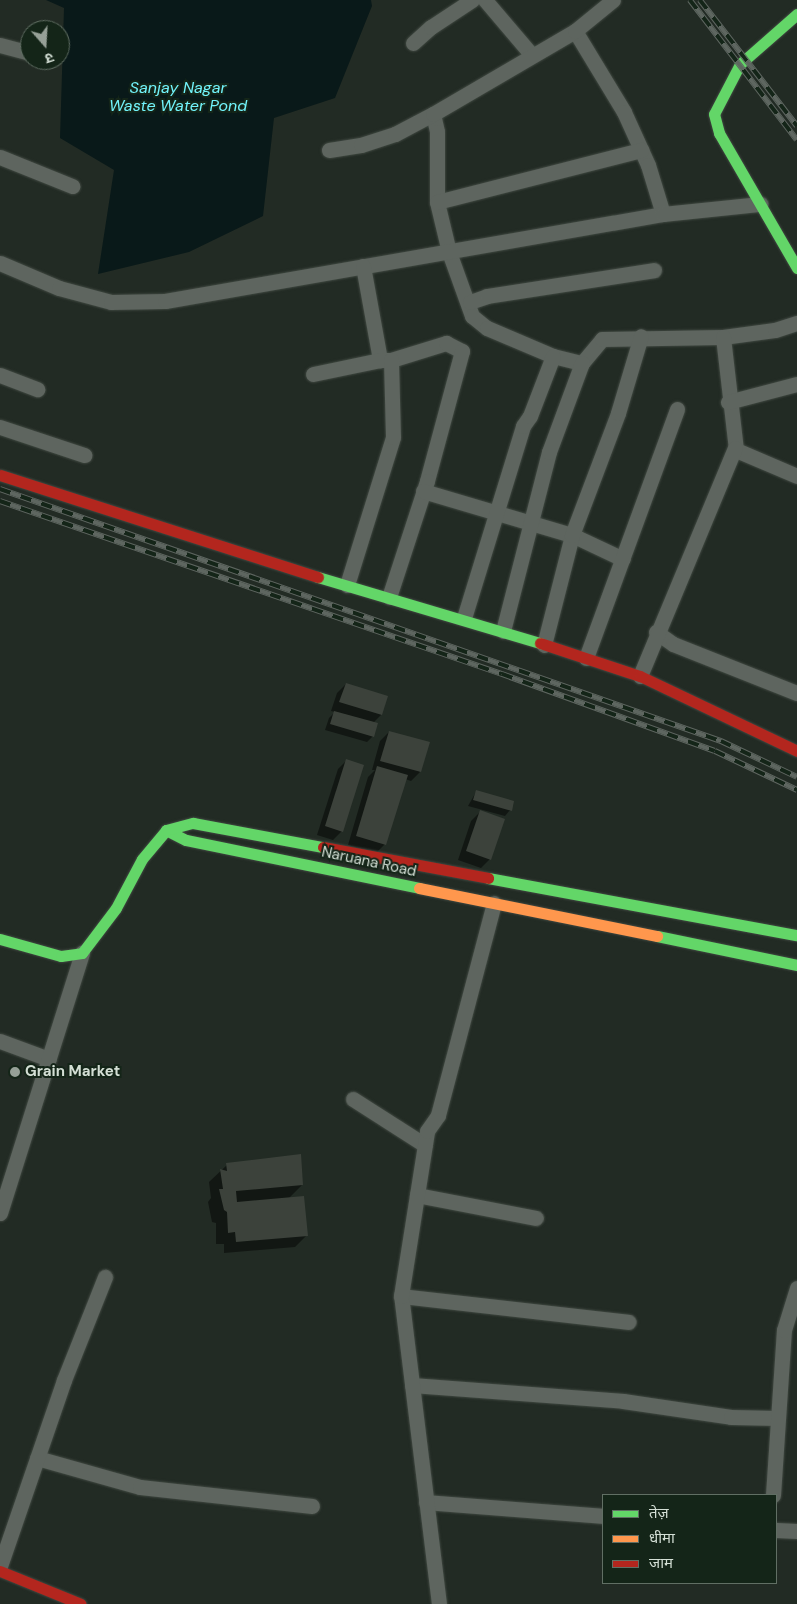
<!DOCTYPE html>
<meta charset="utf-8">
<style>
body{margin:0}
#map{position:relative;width:797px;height:1604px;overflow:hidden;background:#222b24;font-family:"DM Sans","Noto Sans Devanagari",sans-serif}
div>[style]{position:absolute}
.water>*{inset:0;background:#091919}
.shadow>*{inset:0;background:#0007}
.building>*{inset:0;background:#3c423b}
.roads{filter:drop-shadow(0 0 1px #404841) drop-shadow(0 0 1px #404841)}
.street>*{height:15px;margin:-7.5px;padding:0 7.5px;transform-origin:7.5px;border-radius:7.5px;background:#5e655f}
.fast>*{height:11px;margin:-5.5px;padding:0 5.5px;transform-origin:5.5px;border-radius:5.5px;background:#63d668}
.slow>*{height:11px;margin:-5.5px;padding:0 5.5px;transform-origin:5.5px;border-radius:5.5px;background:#ff974d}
.jam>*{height:11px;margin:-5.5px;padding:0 5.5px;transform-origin:5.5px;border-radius:5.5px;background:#b3261e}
.rail>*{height:5.5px;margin-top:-2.75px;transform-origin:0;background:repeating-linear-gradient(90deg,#142518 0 11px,#5e6660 0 22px);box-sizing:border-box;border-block:1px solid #5e6660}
.dots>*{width:14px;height:14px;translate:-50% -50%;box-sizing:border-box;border:2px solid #142518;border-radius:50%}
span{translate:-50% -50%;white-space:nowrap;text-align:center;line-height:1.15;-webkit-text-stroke:4px #142518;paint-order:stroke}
.street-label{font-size:15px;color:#d4dfd5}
.poi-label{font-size:15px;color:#d4dfd5;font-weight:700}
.left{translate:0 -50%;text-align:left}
.water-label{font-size:16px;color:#72f4fc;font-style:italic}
.legend{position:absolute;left:602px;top:1494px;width:175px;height:90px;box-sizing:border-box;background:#142518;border:1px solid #616f64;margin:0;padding:6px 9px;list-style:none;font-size:15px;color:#d4dfd5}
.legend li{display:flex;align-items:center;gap:10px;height:25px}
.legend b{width:25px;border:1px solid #616f64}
.north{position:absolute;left:20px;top:20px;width:50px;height:50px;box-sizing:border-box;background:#142518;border:1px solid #616f64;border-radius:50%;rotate:161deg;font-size:14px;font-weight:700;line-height:20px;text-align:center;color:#d4dfd5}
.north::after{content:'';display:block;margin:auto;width:18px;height:22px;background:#96a097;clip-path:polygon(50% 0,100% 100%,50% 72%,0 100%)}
</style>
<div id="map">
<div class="water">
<div style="clip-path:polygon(46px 0,371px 0,372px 6px,335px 98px,274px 118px,263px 216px,189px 252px,98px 274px,114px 170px,60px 138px,64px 8px)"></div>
</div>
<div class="shadow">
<div style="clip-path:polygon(346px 684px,387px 697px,381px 715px,373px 723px,373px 736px,367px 742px,325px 730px,329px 718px,335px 712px,331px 711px,337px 693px)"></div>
<div style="clip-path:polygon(389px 732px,420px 772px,411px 781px,405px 779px,385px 844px,376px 853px,348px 845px,368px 777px,375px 770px,372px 770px,380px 741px)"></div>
<div style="clip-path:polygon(346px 761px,342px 831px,333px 840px,317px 835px,338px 769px)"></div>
<div style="clip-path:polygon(476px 792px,510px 810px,505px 816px,468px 806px)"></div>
<div style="clip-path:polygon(480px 812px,490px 859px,481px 868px,458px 860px,471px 821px)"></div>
<div style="clip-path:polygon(227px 1165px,302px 1185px,288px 1199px,307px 1235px,295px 1247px,224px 1253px,224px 1244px,216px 1244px,216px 1223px,212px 1222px,208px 1202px,211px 1198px,209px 1182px)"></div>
</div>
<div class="building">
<div style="clip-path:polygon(346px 683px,388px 696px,382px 715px,339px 702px)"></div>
<div style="clip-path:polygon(334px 711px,378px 723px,374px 737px,330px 724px)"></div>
<div style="clip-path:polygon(389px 731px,430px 742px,421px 772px,380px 761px)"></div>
<div style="clip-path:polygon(346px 759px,364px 765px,343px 832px,325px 826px)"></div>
<div style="clip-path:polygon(377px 766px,408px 775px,386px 845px,356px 836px)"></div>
<div style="clip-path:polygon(476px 790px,514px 801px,512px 811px,473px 800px)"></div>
<div style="clip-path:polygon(480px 810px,505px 819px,491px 860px,466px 851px)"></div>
<div style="clip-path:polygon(301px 1154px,303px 1185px,236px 1191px,237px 1202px,304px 1196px,308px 1236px,236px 1242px,235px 1232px,228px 1233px,227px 1212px,224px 1210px,219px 1189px,223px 1189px,220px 1169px,227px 1171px,226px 1163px)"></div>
</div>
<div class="roads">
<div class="street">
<div style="left:485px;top:0;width:71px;rotate:49.6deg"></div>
<div style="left:575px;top:31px;width:95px;rotate:58.8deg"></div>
<div style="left:624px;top:112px;width:58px;rotate:65.6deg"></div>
<div style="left:648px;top:165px;width:51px;rotate:73deg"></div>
<div style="left:413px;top:43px;width:24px;rotate:-42deg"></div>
<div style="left:431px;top:27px;width:49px;rotate:-33.4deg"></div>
<div style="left:0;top:45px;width:31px;rotate:15deg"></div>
<div style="left:433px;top:114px;width:18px;rotate:77deg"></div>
<div style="left:437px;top:132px;width:70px;rotate:90deg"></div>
<div style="left:437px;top:202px;width:51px;rotate:76.5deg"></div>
<div style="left:449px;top:252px;width:68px;rotate:70.2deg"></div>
<div style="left:472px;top:316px;width:19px;rotate:39deg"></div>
<div style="left:487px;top:328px;width:72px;rotate:23deg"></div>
<div style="left:553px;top:356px;width:30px;rotate:14deg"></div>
<div style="left:582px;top:363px;width:31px;rotate:-50deg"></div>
<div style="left:602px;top:339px;width:121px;rotate:-0.9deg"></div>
<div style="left:723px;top:337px;width:52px;rotate:-7.7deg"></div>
<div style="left:775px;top:330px;width:23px;rotate:-18deg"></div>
<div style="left:329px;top:150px;width:32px;rotate:-9deg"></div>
<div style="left:361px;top:145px;width:36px;rotate:-18deg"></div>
<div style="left:395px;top:134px;width:43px;rotate:-27.8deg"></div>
<div style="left:433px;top:114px;width:164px;rotate:-30.3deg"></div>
<div style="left:575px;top:31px;width:49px;rotate:-39.2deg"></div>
<div style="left:0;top:157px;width:78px;rotate:21.9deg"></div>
<div style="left:437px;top:202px;width:211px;rotate:-14.3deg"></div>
<div style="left:0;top:263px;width:64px;rotate:23deg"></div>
<div style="left:59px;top:288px;width:54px;rotate:15.1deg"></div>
<div style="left:111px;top:302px;width:54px;rotate:-1.1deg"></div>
<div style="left:165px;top:301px;width:506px;rotate:-9.91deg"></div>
<div style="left:663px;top:214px;width:98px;rotate:-5.9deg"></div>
<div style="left:363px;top:266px;width:96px;rotate:79.7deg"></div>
<div style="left:380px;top:360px;width:11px"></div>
<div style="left:391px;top:360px;width:58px;rotate:-17.2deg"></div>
<div style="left:446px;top:343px;width:18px;rotate:27deg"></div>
<div style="left:462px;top:351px;width:135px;rotate:105.1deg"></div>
<div style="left:427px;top:481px;width:122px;rotate:108.1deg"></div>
<div style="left:470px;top:302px;width:18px;rotate:-19deg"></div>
<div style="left:487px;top:296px;width:169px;rotate:-8.8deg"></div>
<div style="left:723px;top:337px;width:114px;rotate:83.4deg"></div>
<div style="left:736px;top:450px;width:66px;rotate:23.1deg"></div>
<div style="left:313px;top:374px;width:68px;rotate:-11.8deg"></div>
<div style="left:0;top:375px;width:40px;rotate:21deg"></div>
<div style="left:728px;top:402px;width:71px;rotate:-14.6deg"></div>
<div style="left:0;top:427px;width:89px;rotate:18.4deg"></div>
<div style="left:423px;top:491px;width:155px;rotate:16.5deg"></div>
<div style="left:572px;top:535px;width:56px;rotate:25.2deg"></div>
<div style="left:347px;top:585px;width:155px;rotate:-72.7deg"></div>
<div style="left:393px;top:437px;width:77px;rotate:-91.5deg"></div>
<div style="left:464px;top:618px;width:201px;rotate:-72.9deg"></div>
<div style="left:523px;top:426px;width:12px;rotate:-55deg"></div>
<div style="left:530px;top:416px;width:64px;rotate:-69deg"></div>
<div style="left:503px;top:631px;width:185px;rotate:-75.6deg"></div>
<div style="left:549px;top:452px;width:95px;rotate:-69.7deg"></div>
<div style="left:656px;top:632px;width:21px;rotate:35deg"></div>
<div style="left:673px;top:644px;width:133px;rotate:21.6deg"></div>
<div style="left:544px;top:645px;width:114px;rotate:-75.7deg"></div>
<div style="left:572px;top:535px;width:130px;rotate:-69.3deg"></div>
<div style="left:618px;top:413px;width:80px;rotate:-73.4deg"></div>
<div style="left:586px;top:658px;width:265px;rotate:-69.9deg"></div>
<div style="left:640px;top:676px;width:247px;rotate:-67.4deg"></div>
<div style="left:0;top:1041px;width:52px;rotate:20.2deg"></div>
<div style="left:353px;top:1099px;width:85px;rotate:32.6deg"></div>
<div style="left:417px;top:1195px;width:121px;rotate:10.9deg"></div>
<div style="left:0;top:1213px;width:273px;rotate:-72.5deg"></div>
<div style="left:401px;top:1296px;width:229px;rotate:6.5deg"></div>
<div style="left:412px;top:1385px;width:212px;rotate:4.3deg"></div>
<div style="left:623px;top:1401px;width:109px;rotate:8.4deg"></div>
<div style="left:731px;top:1417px;width:47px;rotate:1.2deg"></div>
<div style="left:37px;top:1458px;width:107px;rotate:15.7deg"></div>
<div style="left:140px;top:1487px;width:173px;rotate:6.3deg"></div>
<div style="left:773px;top:1495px;width:165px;rotate:-86.2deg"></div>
<div style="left:784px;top:1330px;width:44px;rotate:-72.8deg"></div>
<div style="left:426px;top:1502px;width:178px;rotate:4.5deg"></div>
<div style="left:776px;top:1530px;width:21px;rotate:3deg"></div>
<div style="left:0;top:1566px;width:197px;rotate:-71deg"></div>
<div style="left:64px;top:1380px;width:111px;rotate:-68.3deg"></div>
<div style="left:439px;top:1604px;width:310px;rotate:-97deg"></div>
<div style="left:401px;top:1296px;width:167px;rotate:-81deg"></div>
<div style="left:427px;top:1131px;width:19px;rotate:-55deg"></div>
<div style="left:438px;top:1115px;width:219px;rotate:-75.2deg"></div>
</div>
<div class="fast">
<div style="left:797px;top:14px;width:76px;rotate:138.7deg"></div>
<div style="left:740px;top:64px;width:56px;rotate:117.5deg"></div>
<div style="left:714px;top:114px;width:20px;rotate:75deg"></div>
<div style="left:719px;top:133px;width:156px;rotate:60deg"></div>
<div style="left:318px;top:577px;width:232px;rotate:16.6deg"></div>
<div style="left:166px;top:830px;width:22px;rotate:27deg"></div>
<div style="left:186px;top:840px;width:238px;rotate:11.6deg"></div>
<div style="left:488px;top:878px;width:314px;rotate:10.5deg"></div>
<div style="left:657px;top:936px;width:143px;rotate:11.7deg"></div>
<div style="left:0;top:939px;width:63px;rotate:15.6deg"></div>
<div style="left:61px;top:956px;width:21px;rotate:-8deg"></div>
<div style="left:82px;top:953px;width:56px;rotate:-52.9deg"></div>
<div style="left:116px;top:908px;width:55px;rotate:-62deg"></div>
<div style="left:142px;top:859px;width:38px;rotate:-50deg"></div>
<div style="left:166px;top:830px;width:28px;rotate:-15deg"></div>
<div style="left:193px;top:823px;width:132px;rotate:10.5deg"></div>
</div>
<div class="slow">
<div style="left:419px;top:888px;width:243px;rotate:11.4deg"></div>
</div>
<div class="jam">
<div style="left:0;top:475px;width:334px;rotate:17.8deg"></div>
<div style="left:540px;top:643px;width:105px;rotate:18.3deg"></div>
<div style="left:640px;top:676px;width:174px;rotate:25.5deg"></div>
<div style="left:323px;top:847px;width:168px;rotate:10.6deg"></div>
<div style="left:0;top:1571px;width:87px;rotate:22.2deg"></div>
</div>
</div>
<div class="rail">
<div style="left:690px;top:0;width:176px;rotate:52.6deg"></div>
<div style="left:700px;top:0;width:159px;rotate:52.4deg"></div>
<div style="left:0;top:489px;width:764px;rotate:19.27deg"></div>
<div style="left:721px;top:741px;width:84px;rotate:25.3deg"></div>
<div style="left:0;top:501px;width:531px;rotate:19.02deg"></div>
<div style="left:502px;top:674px;width:226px;rotate:19.9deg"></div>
<div style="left:715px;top:751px;width:91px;rotate:25.4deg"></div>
</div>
<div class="dots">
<div style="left:15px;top:1072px;background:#96a097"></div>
</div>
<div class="street-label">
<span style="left:369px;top:862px;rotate:12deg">Naruana Road</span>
</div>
<div class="poi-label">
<span class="left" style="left:25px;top:1072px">Grain Market</span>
</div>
<div class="water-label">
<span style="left:178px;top:97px">Sanjay Nagar<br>Waste Water Pond</span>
</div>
<ul class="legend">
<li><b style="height:6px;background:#63d668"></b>तेज़</li>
<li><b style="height:6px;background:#ff974d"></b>धीमा</li>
<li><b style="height:6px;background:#b3261e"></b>जाम</li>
</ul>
<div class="north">उ</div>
</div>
